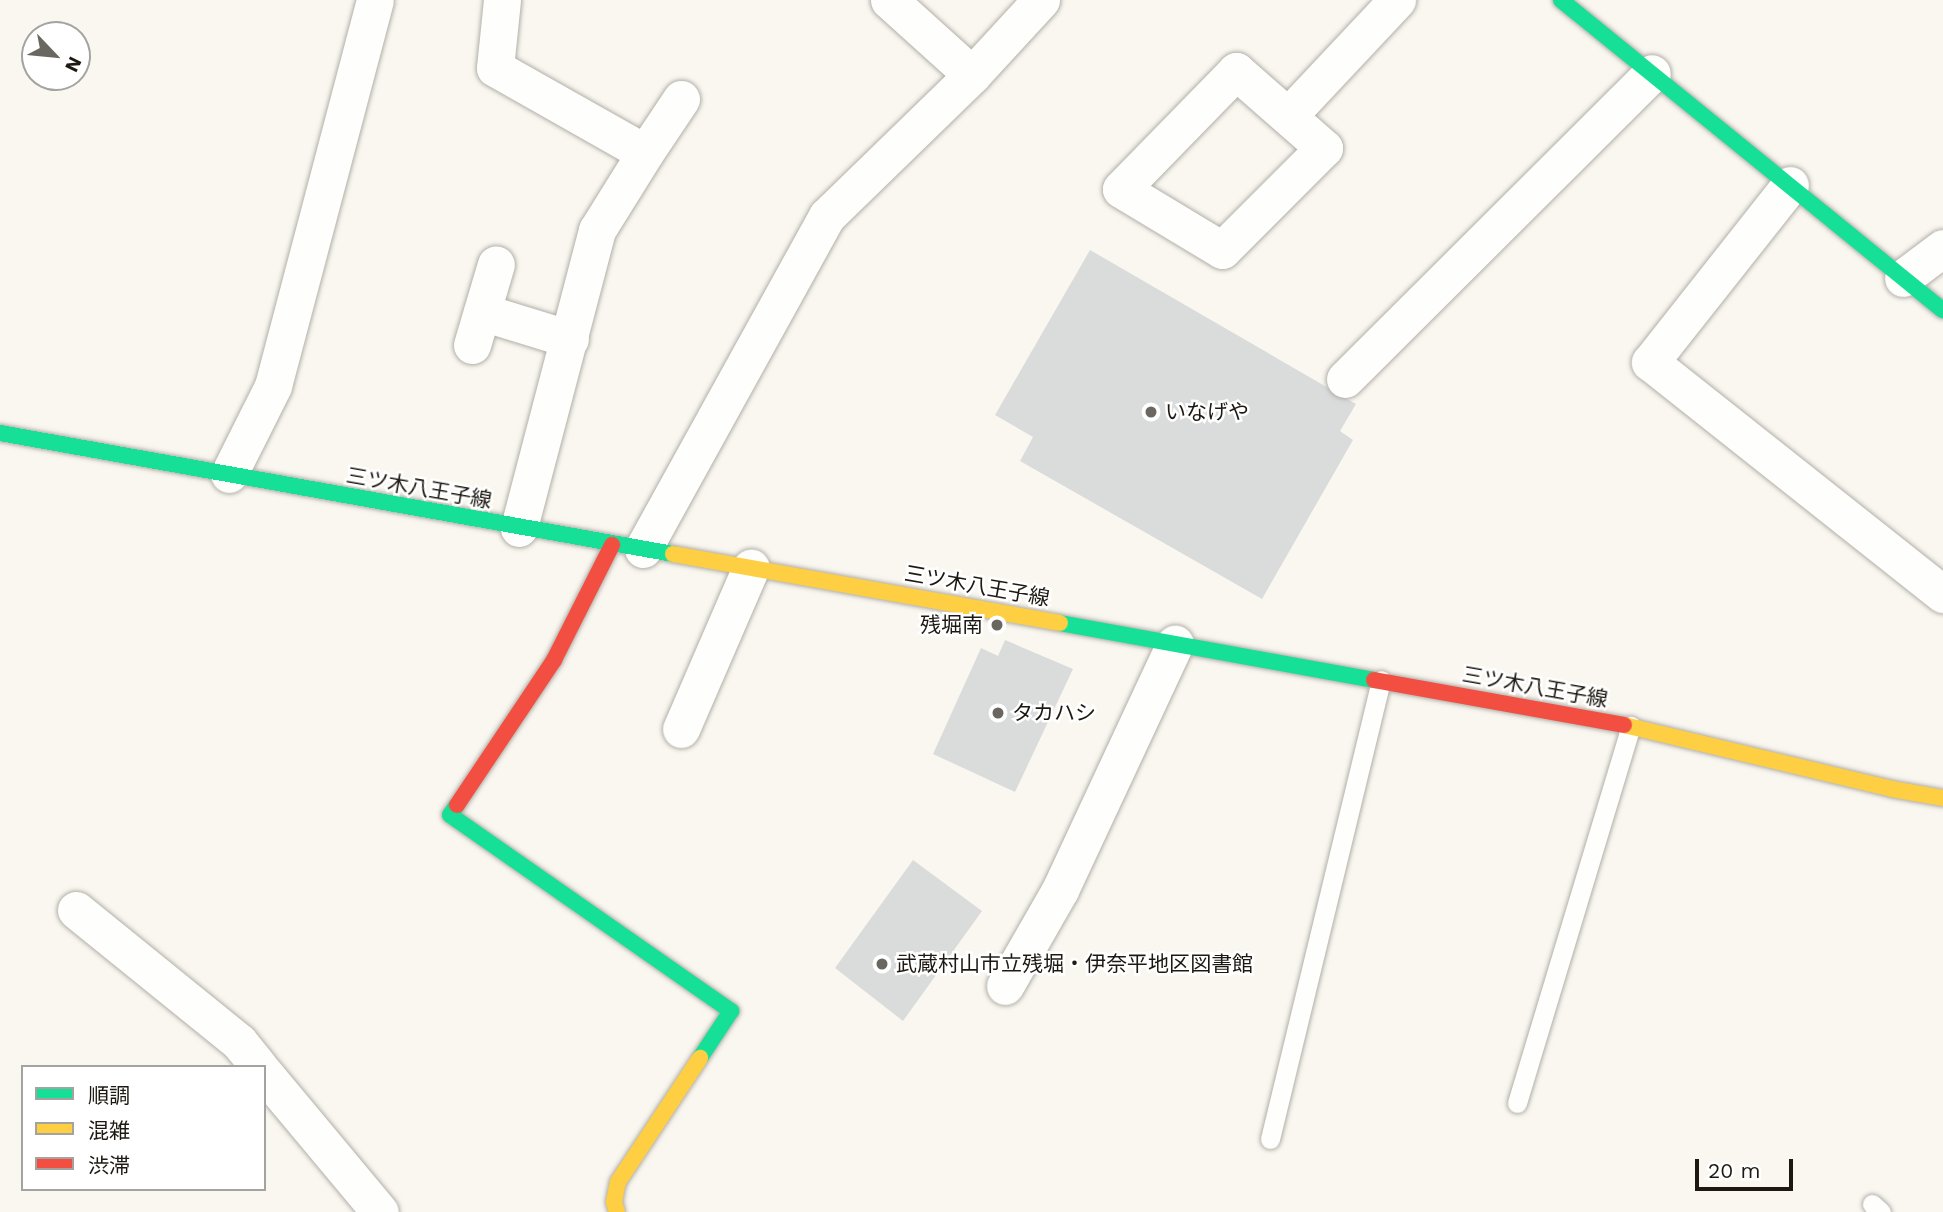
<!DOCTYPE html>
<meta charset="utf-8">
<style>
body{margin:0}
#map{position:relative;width:1943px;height:1212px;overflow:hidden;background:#faf7f0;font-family:"Work Sans","Noto Sans JP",sans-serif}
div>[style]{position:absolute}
.building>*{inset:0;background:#dadcdc}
.roads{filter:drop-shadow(0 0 2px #b2afa8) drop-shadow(0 0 2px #b2afa8)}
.lane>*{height:19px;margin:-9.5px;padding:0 9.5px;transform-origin:9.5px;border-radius:9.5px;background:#fefefd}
.street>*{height:37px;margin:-18.5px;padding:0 18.5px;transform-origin:18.5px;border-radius:18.5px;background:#fefefd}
.fast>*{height:16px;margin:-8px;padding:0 8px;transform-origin:8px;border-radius:8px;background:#16e098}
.slow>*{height:16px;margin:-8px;padding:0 8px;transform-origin:8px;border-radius:8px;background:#ffcf43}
.jam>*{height:16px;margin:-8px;padding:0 8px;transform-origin:8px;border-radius:8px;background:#f24e42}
.dots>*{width:19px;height:19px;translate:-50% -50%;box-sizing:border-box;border:4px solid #fff;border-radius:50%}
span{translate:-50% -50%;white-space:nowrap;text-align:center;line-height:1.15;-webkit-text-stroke:5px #fff;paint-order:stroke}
.poi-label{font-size:21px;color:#1d1912}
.left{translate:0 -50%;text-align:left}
.right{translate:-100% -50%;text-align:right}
.street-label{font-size:21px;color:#1d1912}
.legend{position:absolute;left:21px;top:1065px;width:245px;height:126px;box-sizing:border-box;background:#fff;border:2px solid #a5a3a0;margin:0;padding:9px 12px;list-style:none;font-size:21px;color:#1d1912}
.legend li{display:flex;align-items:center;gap:14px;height:35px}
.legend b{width:35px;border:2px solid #a5a3a0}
.north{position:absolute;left:21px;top:21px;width:70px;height:70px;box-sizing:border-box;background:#fff;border:2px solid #a5a3a0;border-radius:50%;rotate:116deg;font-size:19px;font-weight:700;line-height:28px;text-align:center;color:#1d1912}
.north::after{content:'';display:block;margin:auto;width:24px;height:32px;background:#6a6760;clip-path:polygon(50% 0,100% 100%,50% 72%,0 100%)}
.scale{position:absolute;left:1695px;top:1159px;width:98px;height:32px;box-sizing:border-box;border:4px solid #1d1912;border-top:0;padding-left:9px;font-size:21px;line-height:24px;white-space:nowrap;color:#1d1912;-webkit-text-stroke:5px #fff;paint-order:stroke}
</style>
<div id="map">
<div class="building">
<div style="clip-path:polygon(1090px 250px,1356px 404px,1340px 431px,1353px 440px,1262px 599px,1020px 461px,1033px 437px,995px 415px)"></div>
<div style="clip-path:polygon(1005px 640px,1073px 669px,1015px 792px,933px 754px,981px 648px,998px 656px)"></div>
<div style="clip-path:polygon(913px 860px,982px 911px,903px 1021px,835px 968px)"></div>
</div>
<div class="roads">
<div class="lane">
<div style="left:1517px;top:1103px;width:394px;rotate:-73.2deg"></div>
<div style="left:1270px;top:1139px;width:472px;rotate:-76.4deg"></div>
<div style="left:1872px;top:1204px;width:12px;rotate:42deg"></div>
</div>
<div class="street">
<div style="left:502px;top:0;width:68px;rotate:95.9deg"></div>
<div style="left:495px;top:68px;width:172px;rotate:29.5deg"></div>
<div style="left:645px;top:153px;width:91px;rotate:121.9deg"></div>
<div style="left:597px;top:230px;width:308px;rotate:104.7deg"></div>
<div style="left:889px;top:0;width:112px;rotate:42.1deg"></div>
<div style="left:1236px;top:71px;width:117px;rotate:41.2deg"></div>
<div style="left:1324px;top:148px;width:144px;rotate:135deg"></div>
<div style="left:1222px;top:250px;width:118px;rotate:-148.9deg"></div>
<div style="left:1121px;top:189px;width:165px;rotate:-45.7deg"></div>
<div style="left:1289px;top:115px;width:158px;rotate:-46.8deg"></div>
<div style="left:645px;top:153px;width:65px;rotate:-56.3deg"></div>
<div style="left:1790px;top:185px;width:226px;rotate:128.3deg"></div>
<div style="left:1650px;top:362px;width:374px;rotate:38.4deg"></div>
<div style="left:1903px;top:278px;width:50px;rotate:-36.9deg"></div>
<div style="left:482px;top:312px;width:92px;rotate:17.1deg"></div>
<div style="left:472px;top:345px;width:84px;rotate:-73.5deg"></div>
<div style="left:1345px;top:379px;width:433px;rotate:-44.9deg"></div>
<div style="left:229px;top:474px;width:98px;rotate:-63.4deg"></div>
<div style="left:273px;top:386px;width:399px;rotate:-75.2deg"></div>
<div style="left:643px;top:549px;width:380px;rotate:-61.1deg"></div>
<div style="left:827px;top:216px;width:202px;rotate:-44.2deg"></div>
<div style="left:972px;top:75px;width:102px;rotate:-47.4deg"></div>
<div style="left:681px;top:729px;width:176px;rotate:-66.6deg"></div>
<div style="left:76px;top:910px;width:210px;rotate:39deg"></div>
<div style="left:239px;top:1042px;width:32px;rotate:51deg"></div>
<div style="left:1005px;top:986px;width:111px;rotate:-60.2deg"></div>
<div style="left:1060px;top:890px;width:272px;rotate:-65deg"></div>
<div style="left:264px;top:1073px;width:181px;rotate:50.2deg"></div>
</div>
<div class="fast">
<div style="left:1561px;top:0;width:492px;rotate:39.1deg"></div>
<div style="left:0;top:433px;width:684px;rotate:10.19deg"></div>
<div style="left:1060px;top:623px;width:319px;rotate:10.3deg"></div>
<div style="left:457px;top:805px;width:12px;rotate:125deg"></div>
<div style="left:450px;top:815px;width:343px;rotate:34.9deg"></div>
<div style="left:731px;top:1011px;width:56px;rotate:123.4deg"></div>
</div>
<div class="slow">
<div style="left:673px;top:554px;width:393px;rotate:10.1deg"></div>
<div style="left:1624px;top:725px;width:276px;rotate:13.4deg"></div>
<div style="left:1892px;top:789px;width:52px;rotate:10deg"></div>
<div style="left:617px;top:1212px;width:10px;rotate:-107deg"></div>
<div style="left:614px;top:1202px;width:20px;rotate:-79deg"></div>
<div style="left:618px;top:1182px;width:149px;rotate:-56.5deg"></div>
</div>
<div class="jam">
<div style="left:1374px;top:680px;width:254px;rotate:10.2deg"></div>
<div style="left:457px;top:805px;width:174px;rotate:-56.2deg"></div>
<div style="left:554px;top:660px;width:129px;rotate:-63.2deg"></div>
</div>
</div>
<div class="dots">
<div style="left:1151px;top:412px;background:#6a6760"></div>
<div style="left:997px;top:625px;background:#6a6760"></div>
<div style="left:998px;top:713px;background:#6a6760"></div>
<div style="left:882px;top:964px;background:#6a6760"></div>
</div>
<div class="poi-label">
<span class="left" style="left:1165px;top:412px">いなげや</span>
<span class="right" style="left:983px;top:625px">残堀南</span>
<span class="left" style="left:1012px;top:713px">タカハシ</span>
<span class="left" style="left:896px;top:964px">武蔵村山市立残堀・伊奈平地区図書館</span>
</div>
<div class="street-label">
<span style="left:419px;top:488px;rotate:10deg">三ツ木八王子線</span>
<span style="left:977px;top:586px;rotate:10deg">三ツ木八王子線</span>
<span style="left:1535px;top:687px;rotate:10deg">三ツ木八王子線</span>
</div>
<ul class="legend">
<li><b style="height:9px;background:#16e098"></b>順調</li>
<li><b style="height:9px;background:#ffcf43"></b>混雑</li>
<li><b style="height:9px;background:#f24e42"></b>渋滞</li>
</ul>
<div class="north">N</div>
<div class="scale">20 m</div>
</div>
